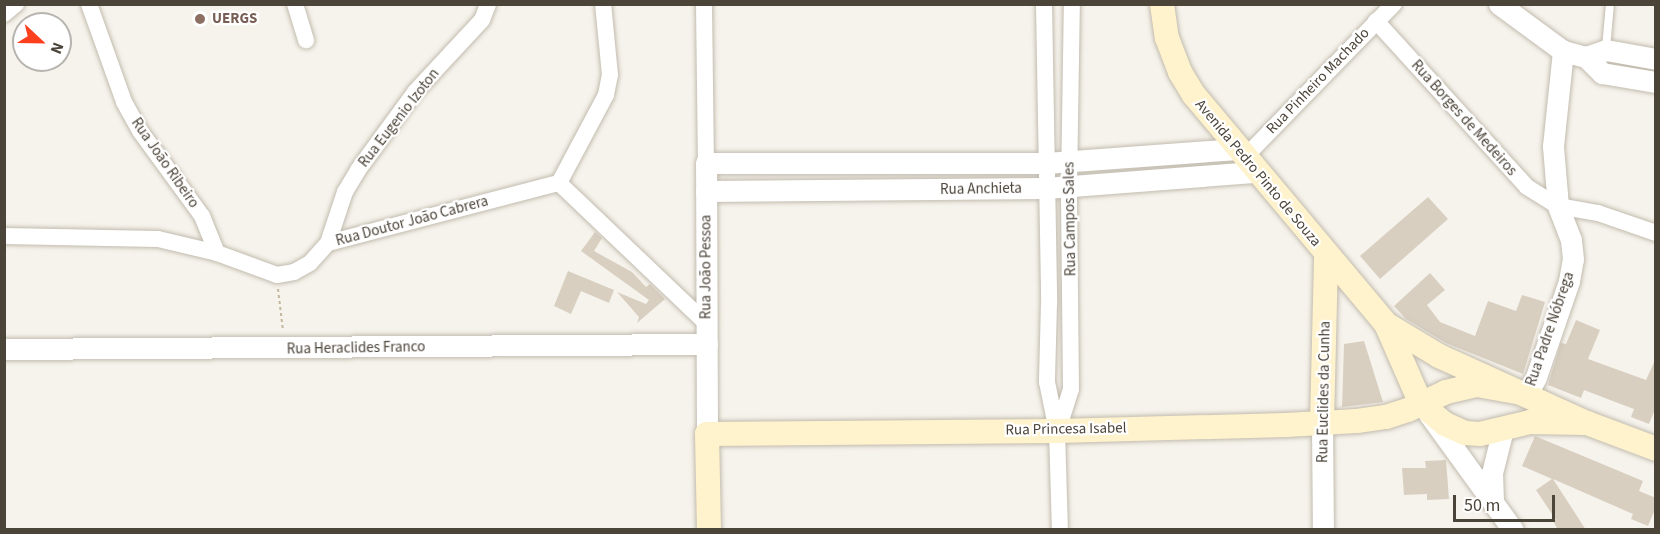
<!DOCTYPE html>
<meta charset="utf-8">
<style>
body{margin:0}
#map{position:relative;width:1660px;height:534px;overflow:hidden;background:#f6f3ec;font-family:"Source Sans 3",sans-serif}
div>[style]{position:absolute}
.building>*{inset:0;background:#d8cfc1}
.path>*{height:2px;margin-top:-1px;transform-origin:0;background:repeating-linear-gradient(90deg,#c4b79f 0 3px,transparent 0 6px)}
.roads{filter:drop-shadow(0 0 2px #c2bbae) drop-shadow(0 0 2px #c2bbae)}
.service>*{height:8px;margin:-4px;padding:0 4px;transform-origin:4px;border-radius:4px;background:#fff}
.minor>*{height:16px;margin:-8px;padding:0 8px;transform-origin:8px;border-radius:8px;background:#fff}
.tertiary>*{height:21px;margin:-10.5px;padding:0 10.5px;transform-origin:10.5px;border-radius:10.5px;background:#fff}
.secondary>*{height:24px;margin:-12px;padding:0 12px;transform-origin:12px;border-radius:12px;background:#fff3cd}
.dots>*{width:16px;height:16px;translate:-50% -50%;box-sizing:border-box;border:3px solid #fff;border-radius:50%}
span{translate:-50% -50%;white-space:nowrap;text-align:center;line-height:1.15;-webkit-text-stroke:4.5px #fff;paint-order:stroke}
.education-label{font-size:15px;color:#785e54;font-weight:700}
.left{translate:0 -50%;text-align:left}
.street-label{font-size:15px;color:#4b4439}
.frame{position:absolute;inset:0;border:6px solid #4b4439;pointer-events:none}
.north{position:absolute;left:12px;top:12px;width:60px;height:60px;box-sizing:border-box;background:#fff;border:2px solid #b7b4b0;border-radius:50%;rotate:112deg;font-size:16px;font-weight:700;line-height:24px;text-align:center;color:#4b4439}
.north::after{content:'';display:block;margin:auto;width:21px;height:27px;background:#fc3f1d;clip-path:polygon(50% 0,100% 100%,50% 72%,0 100%)}
.scale{position:absolute;left:1453px;top:495px;width:102px;height:27px;box-sizing:border-box;border:3px solid #4b4439;border-top:0;padding-left:8px;font-size:18px;line-height:21px;white-space:nowrap;color:#4b4439;-webkit-text-stroke:4px #fff;paint-order:stroke}
</style>
<div id="map">
<div class="building">
<div style="clip-path:polygon(1428px 197px,1448px 219px,1380px 279px,1360px 256px)"></div>
<div style="clip-path:polygon(595px 232px,602px 238px,594px 251px,632px 272px,646px 287px,650px 284px,665px 299px,637px 323px,639px 317px,617px 292px,646px 304px,649px 300px,581px 251px)"></div>
<div style="clip-path:polygon(568px 271px,614px 290px,609px 303px,581px 291px,571px 314px,554px 306px)"></div>
<div style="clip-path:polygon(1430px 273px,1445px 290px,1427px 305px,1440px 322px,1475px 336px,1488px 301px,1516px 311px,1522px 295px,1545px 302px,1523px 374px,1446px 343px,1406px 319px,1394px 306px)"></div>
<div style="clip-path:polygon(1576px 320px,1600px 330px,1588px 359px,1646px 380px,1656px 358px,1656px 407px,1649px 424px,1631px 417px,1634px 409px,1618px 403px,1584px 390px,1581px 398px,1548px 385px,1561px 343px,1566px 344px)"></div>
<div style="clip-path:polygon(1364px 341px,1383px 402px,1342px 407px,1344px 344px)"></div>
<div style="clip-path:polygon(1535px 436px,1643px 481px,1639px 491px,1656px 498px,1656px 507px,1648px 526px,1631px 519px,1633px 514px,1553px 479px,1586px 530px,1558px 530px,1553px 521px,1556px 520px,1536px 490px,1552px 479px,1522px 466px)"></div>
<div style="clip-path:polygon(1446px 460px,1449px 499px,1427px 500px,1427px 494px,1404px 495px,1402px 468px,1426px 468px,1425px 461px)"></div>
</div>
<div class="path">
<div style="left:278px;top:289px;width:42px;rotate:83.2deg"></div>
</div>
<div class="roads">
<div class="service">
<div style="left:1606px;top:48px;width:44px;rotate:-84.8deg"></div>
</div>
<div class="minor">
<div style="left:89px;top:4px;width:104px;rotate:70.3deg"></div>
<div style="left:124px;top:102px;width:33px;rotate:61deg"></div>
<div style="left:140px;top:131px;width:105px;rotate:53.9deg"></div>
<div style="left:202px;top:216px;width:40px;rotate:68deg"></div>
<div style="left:295px;top:4px;width:38px;rotate:73deg"></div>
<div style="left:704px;top:4px;width:159px;rotate:89.3deg"></div>
<div style="left:1044px;top:4px;width:299px;rotate:89deg"></div>
<div style="left:1049px;top:303px;width:79px;rotate:91.5deg"></div>
<div style="left:1047px;top:382px;width:50px;rotate:78.5deg"></div>
<div style="left:1057px;top:431px;width:99px;rotate:88.3deg"></div>
<div style="left:4px;top:14px;width:16px;rotate:-40deg"></div>
<div style="left:1376px;top:21px;width:224px;rotate:47.7deg"></div>
<div style="left:1527px;top:187px;width:36px;rotate:32deg"></div>
<div style="left:1558px;top:206px;width:41px;rotate:9.9deg"></div>
<div style="left:1598px;top:213px;width:61px;rotate:19deg"></div>
<div style="left:1244px;top:158px;width:215px;rotate:-45.8deg"></div>
<div style="left:559px;top:183px;width:204px;rotate:43.6deg"></div>
<div style="left:559px;top:183px;width:100px;rotate:-61.9deg"></div>
<div style="left:606px;top:95px;width:20px;rotate:-79deg"></div>
<div style="left:610px;top:75px;width:71px;rotate:-95.6deg"></div>
<div style="left:4px;top:236px;width:154px;rotate:1.1deg"></div>
<div style="left:158px;top:239px;width:61px;rotate:13.3deg"></div>
<div style="left:217px;top:253px;width:64px;rotate:20.1deg"></div>
<div style="left:277px;top:275px;width:17px;rotate:-10deg"></div>
<div style="left:294px;top:272px;width:18px;rotate:-29deg"></div>
<div style="left:310px;top:263px;width:27px;rotate:-48deg"></div>
<div style="left:328px;top:243px;width:239px;rotate:-14.6deg"></div>
<div style="left:328px;top:243px;width:54px;rotate:-71.6deg"></div>
<div style="left:345px;top:192px;width:26px;rotate:-59deg"></div>
<div style="left:358px;top:170px;width:97px;rotate:-53.8deg"></div>
<div style="left:415px;top:92px;width:98px;rotate:-47.1deg"></div>
<div style="left:482px;top:20px;width:17px;rotate:-69deg"></div>
<div style="left:1058px;top:430px;width:43px;rotate:-72.4deg"></div>
<div style="left:1071px;top:389px;width:203px;rotate:-90.6deg"></div>
<div style="left:1069px;top:186px;width:182px;rotate:-89.1deg"></div>
</div>
<div class="tertiary">
<div style="left:1499px;top:4px;width:79px;rotate:36.3deg"></div>
<div style="left:1563px;top:51px;width:24px;rotate:15deg"></div>
<div style="left:1586px;top:57px;width:23px;rotate:45deg"></div>
<div style="left:1602px;top:73px;width:55px;rotate:9.5deg"></div>
<div style="left:1586px;top:57px;width:21px;rotate:-19deg"></div>
<div style="left:1606px;top:50px;width:51px;rotate:10.2deg"></div>
<div style="left:706px;top:191px;width:340px;rotate:-0.5deg"></div>
<div style="left:1046px;top:188px;width:211px;rotate:-4.4deg"></div>
<div style="left:4px;top:349px;width:703px;rotate:-0.41deg"></div>
<div style="left:1527px;top:394px;width:19px;rotate:-62deg"></div>
<div style="left:1536px;top:377px;width:102px;rotate:-71deg"></div>
<div style="left:1569px;top:281px;width:22px;rotate:-80deg"></div>
<div style="left:1573px;top:259px;width:19px;rotate:-96deg"></div>
<div style="left:1571px;top:240px;width:36px;rotate:-111deg"></div>
<div style="left:1558px;top:206px;width:60px;rotate:-94.8deg"></div>
<div style="left:1553px;top:146px;width:96px;rotate:-84deg"></div>
<div style="left:1429px;top:414px;width:143px;rotate:54.1deg"></div>
<div style="left:1322px;top:423px;width:107px;rotate:89.5deg"></div>
<div style="left:707px;top:434px;width:271px;rotate:-90.2deg"></div>
<div style="left:706px;top:163px;width:340px"></div>
<div style="left:1046px;top:163px;width:192px;rotate:-4.2deg"></div>
<div style="left:1493px;top:501px;width:28px;rotate:-92deg"></div>
<div style="left:1492px;top:473px;width:45px;rotate:-76deg"></div>
</div>
<div class="secondary">
<div style="left:1162px;top:4px;width:34px;rotate:82deg"></div>
<div style="left:1167px;top:38px;width:36px;rotate:69deg"></div>
<div style="left:1180px;top:72px;width:27px;rotate:59deg"></div>
<div style="left:1194px;top:95px;width:299px;rotate:50deg"></div>
<div style="left:1386px;top:324px;width:87px;rotate:66.4deg"></div>
<div style="left:1421px;top:404px;width:31px;rotate:40deg"></div>
<div style="left:1445px;top:424px;width:22px;rotate:24deg"></div>
<div style="left:1465px;top:433px;width:15px;rotate:4deg"></div>
<div style="left:1480px;top:434px;width:51px;rotate:-13.5deg"></div>
<div style="left:1530px;top:422px;width:57px;rotate:1deg"></div>
<div style="left:1386px;top:324px;width:62px;rotate:31.1deg"></div>
<div style="left:1439px;top:356px;width:162px;rotate:24.4deg"></div>
<div style="left:1587px;top:423px;width:74px;rotate:20.6deg"></div>
<div style="left:1322px;top:423px;width:168px;rotate:-88.6deg"></div>
<div style="left:709px;top:530px;width:96px;rotate:-91.2deg"></div>
<div style="left:707px;top:434px;width:350px;rotate:-0.5deg"></div>
<div style="left:1057px;top:431px;width:229px;rotate:-1.5deg"></div>
<div style="left:1286px;top:425px;width:71px;rotate:-3.2deg"></div>
<div style="left:1357px;top:421px;width:29px;rotate:-8deg"></div>
<div style="left:1386px;top:417px;width:23px;rotate:-18deg"></div>
<div style="left:1408px;top:410px;width:42px;rotate:-25.3deg"></div>
<div style="left:1446px;top:392px;width:32px;rotate:-13deg"></div>
<div style="left:1477px;top:385px;width:51px;rotate:10.2deg"></div>
</div>
</div>
<div class="dots">
<div style="left:200px;top:19px;background:#8d6e63"></div>
</div>
<div class="education-label">
<span class="left" style="left:212px;top:19px">UERGS</span>
</div>
<div class="street-label">
<span style="left:1318px;top:81px;rotate:-46deg">Rua Pinheiro Machado</span>
<span style="left:399px;top:118px;rotate:-52deg">Rua Eugenio Izoton</span>
<span style="left:1464px;top:118px;rotate:48deg">Rua Borges de Medeiros</span>
<span style="left:165px;top:163px;rotate:55deg">Rua João Ribeiro</span>
<span style="left:1258px;top:173px;rotate:50deg">Avenida Pedro Pinto de Souza</span>
<span style="left:981px;top:189px;rotate:-1deg">Rua Anchieta</span>
<span style="left:1070px;top:219px;rotate:-91deg">Rua Campos Sales</span>
<span style="left:412px;top:221px;rotate:-15deg">Rua Doutor João Cabrera</span>
<span style="left:706px;top:267px;rotate:-90deg">Rua João Pessoa</span>
<span style="left:1550px;top:329px;rotate:-71deg">Rua Padre Nóbrega</span>
<span style="left:356px;top:348px;rotate:-1deg">Rua Heraclides Franco</span>
<span style="left:1324px;top:392px;rotate:-89deg">Rua Euclides da Cunha</span>
<span style="left:1066px;top:429px;rotate:-1deg">Rua Princesa Isabel</span>
</div>
<div class="frame"></div>
<div class="north">N</div>
<div class="scale">50 m</div>
</div>
